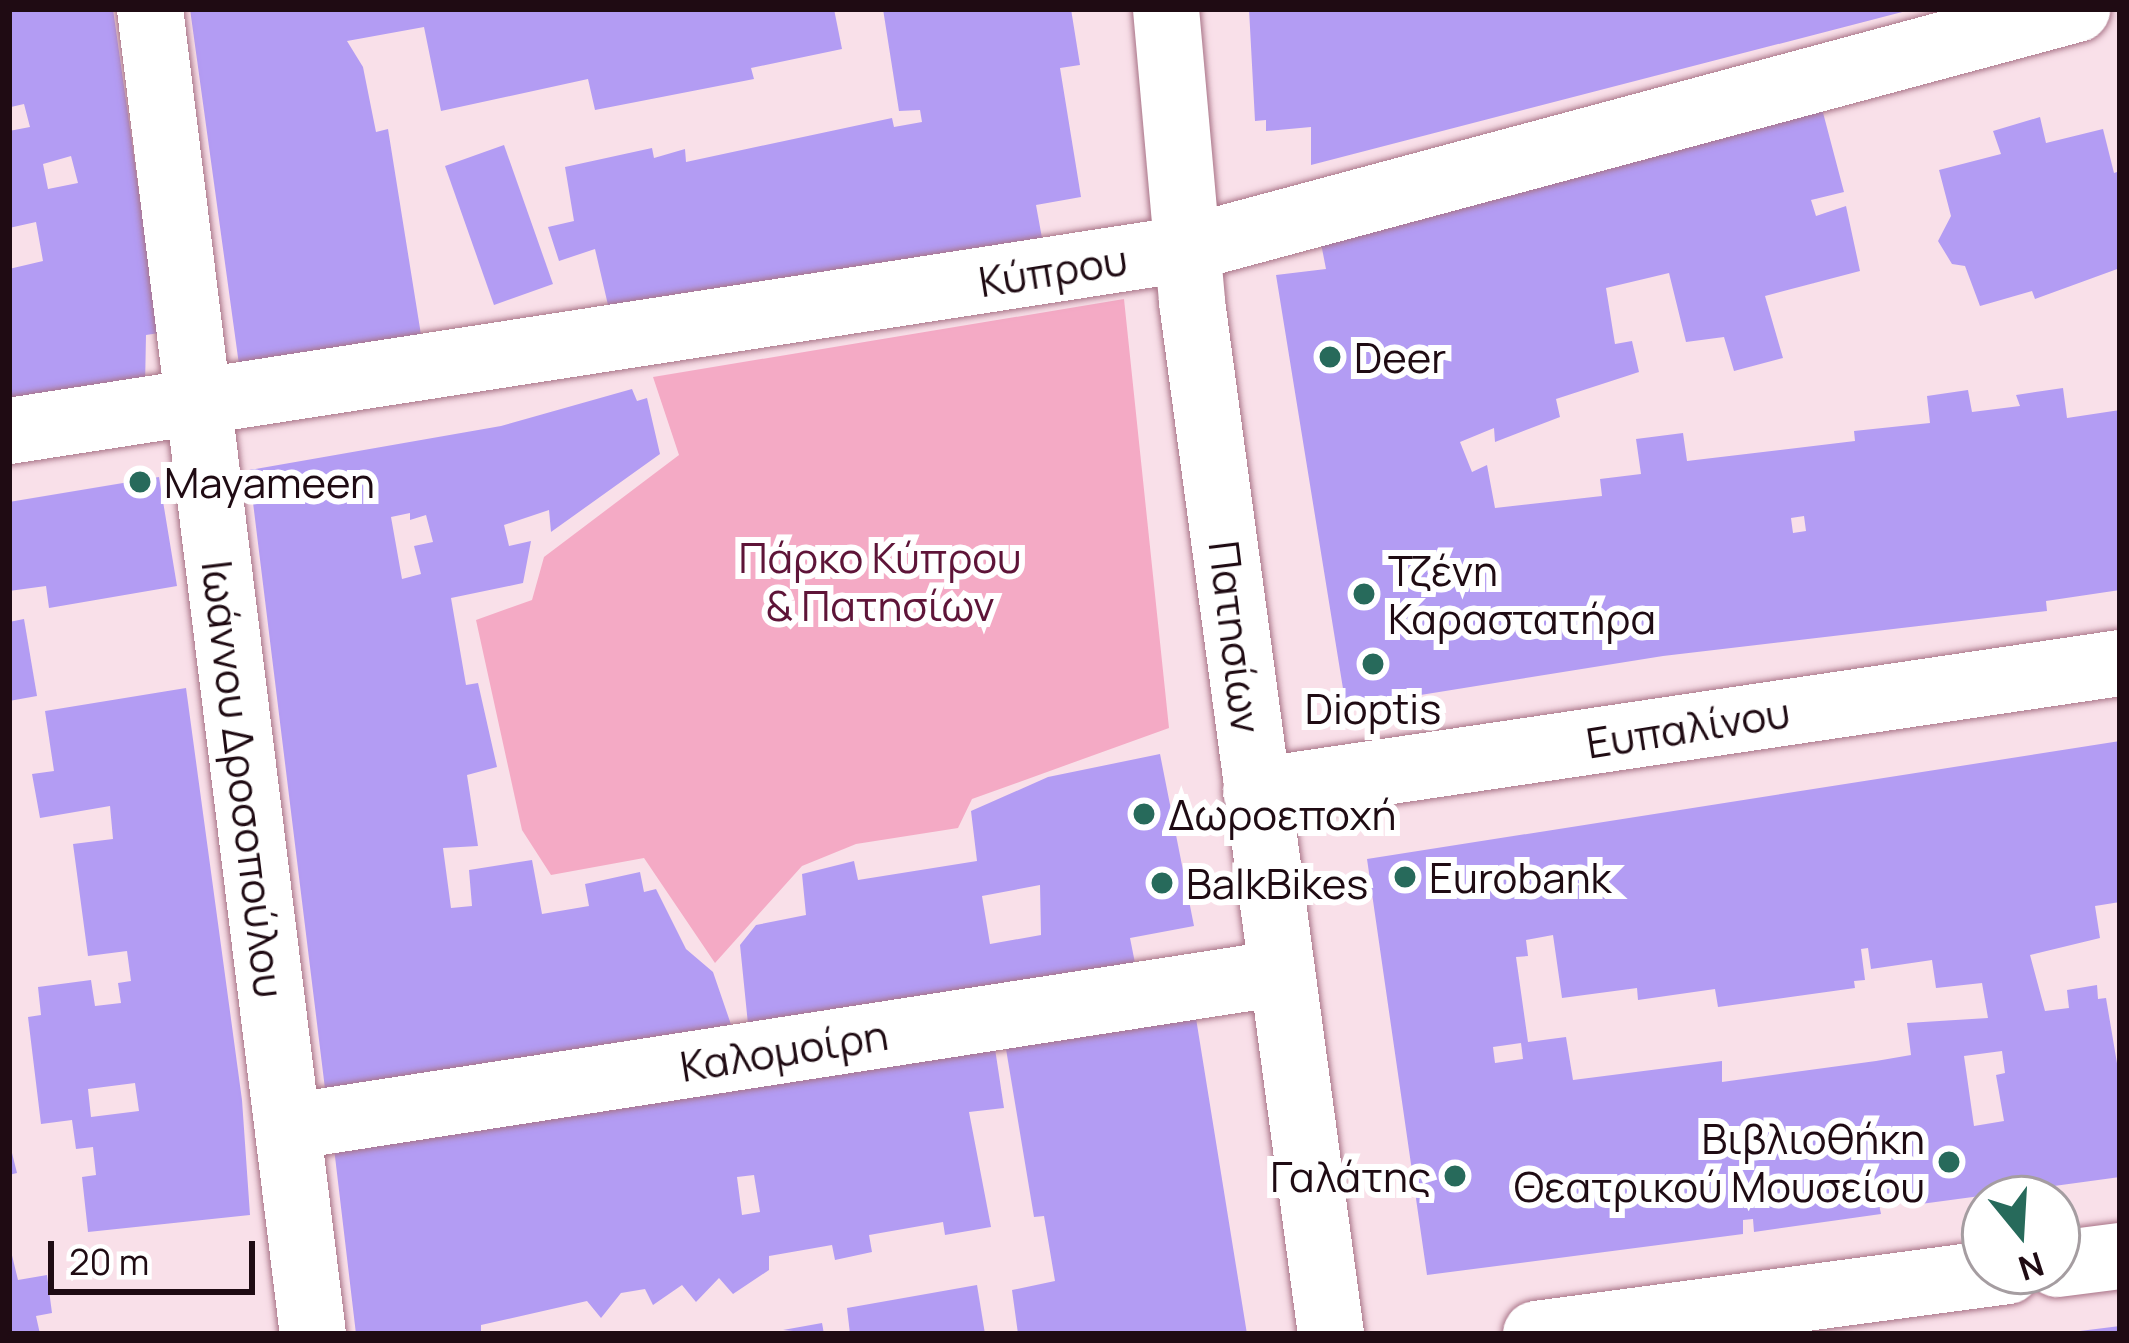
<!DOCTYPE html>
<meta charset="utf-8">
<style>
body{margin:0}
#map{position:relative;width:2129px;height:1343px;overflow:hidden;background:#f9e0e9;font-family:Manrope,sans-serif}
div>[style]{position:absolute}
.green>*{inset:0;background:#f4aac5}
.building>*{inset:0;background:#b39cf3}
.roads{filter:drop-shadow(0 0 3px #a87387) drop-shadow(0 0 3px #a87387)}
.minor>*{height:66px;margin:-33px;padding:0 33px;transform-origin:33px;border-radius:33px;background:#fff}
.tertiary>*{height:66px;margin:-33px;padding:0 33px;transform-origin:33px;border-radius:33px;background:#fff}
.primary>*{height:66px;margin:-33px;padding:0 33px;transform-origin:33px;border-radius:33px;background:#fff}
.dots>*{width:33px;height:33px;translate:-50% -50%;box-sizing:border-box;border:6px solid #fff;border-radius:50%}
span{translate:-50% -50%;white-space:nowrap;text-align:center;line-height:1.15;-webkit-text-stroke:12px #fff;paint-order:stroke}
.street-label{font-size:42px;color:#1f0b13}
.poi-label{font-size:42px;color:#1f0b13}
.left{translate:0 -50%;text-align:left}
.right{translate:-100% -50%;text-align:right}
.park-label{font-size:42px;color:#5e1438}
.frame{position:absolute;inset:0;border:12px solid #1f0b13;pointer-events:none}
.north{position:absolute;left:1961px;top:1175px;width:120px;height:120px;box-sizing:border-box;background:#fff;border:3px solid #a59da1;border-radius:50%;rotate:162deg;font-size:33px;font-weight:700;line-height:48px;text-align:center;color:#1f0b13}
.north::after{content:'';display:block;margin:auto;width:42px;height:54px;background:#276a5b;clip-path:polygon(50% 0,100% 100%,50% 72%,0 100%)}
.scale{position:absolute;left:48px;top:1241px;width:207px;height:54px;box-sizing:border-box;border:6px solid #1f0b13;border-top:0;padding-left:15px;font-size:36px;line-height:42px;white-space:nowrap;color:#1f0b13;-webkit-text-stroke:9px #fff;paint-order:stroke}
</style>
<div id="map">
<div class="green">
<div style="clip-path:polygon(1124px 299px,1169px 728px,972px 799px,958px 828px,856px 844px,802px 866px,715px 963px,644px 858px,551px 875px,522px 830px,476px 620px,532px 600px,544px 557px,679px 455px,653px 377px)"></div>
</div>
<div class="building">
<div style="clip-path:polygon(evenodd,9px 9px,113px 9px,159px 333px,146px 335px,145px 387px,9px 421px,9px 269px,43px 261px,36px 222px,9px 228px,9px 131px,30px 127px,24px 104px,11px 107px,9px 98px,9px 9px,71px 156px,78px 183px,48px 189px,43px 164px,71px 156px)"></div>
<div style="clip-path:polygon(190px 9px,834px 9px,842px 49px,751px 68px,754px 79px,595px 110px,588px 79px,441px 111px,424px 27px,347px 41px,363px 67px,376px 132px,388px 129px,422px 341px,240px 372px)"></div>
<div style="clip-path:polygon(883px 9px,1071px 9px,1080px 65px,1060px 68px,1081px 197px,1036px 205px,1042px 238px,608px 305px,595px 249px,559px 261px,548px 227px,574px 221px,565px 167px,652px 148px,654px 158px,685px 149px,686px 162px,892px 118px,894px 127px,922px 122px,920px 110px,899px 111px)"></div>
<div style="clip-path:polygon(1249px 9px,1906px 9px,1906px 11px,1311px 165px,1311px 127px,1266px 131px,1266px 120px,1255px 121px)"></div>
<div style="clip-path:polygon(evenodd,1821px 105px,1844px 192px,1811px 200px,1816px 216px,1846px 206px,1860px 271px,1765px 296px,1783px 358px,1734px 371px,1724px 337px,1686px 342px,1669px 273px,1606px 288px,1615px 344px,1632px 341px,1639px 372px,1556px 399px,1560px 417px,1495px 442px,1494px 428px,1460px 442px,1472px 472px,1487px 465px,1495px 508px,1602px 496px,1600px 479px,1641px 474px,1636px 439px,1683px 433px,1687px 461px,1855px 441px,1854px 431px,1930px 423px,1927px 396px,1968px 390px,1972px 412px,2020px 406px,2016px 395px,2063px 388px,2067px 418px,2120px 410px,2120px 590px,2046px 601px,2047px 611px,1663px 656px,1346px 707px,1276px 275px,1326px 269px,1318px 228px,1821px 105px,1804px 516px,1806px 531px,1793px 533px,1791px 518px,1804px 516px)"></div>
<div style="clip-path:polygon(2040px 117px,2046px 143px,2103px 129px,2114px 173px,2120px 171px,2120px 268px,2035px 299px,2032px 291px,1980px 306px,1965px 266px,1952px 264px,1938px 241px,1951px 216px,1939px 170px,2001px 154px,1993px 131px)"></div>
<div style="clip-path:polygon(504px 145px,553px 284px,494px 305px,445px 166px)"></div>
<div style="clip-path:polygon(evenodd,632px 389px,637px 401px,647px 398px,660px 454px,551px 532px,549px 510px,504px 525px,509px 546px,531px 541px,523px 583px,451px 598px,466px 685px,478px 683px,497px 767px,467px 775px,478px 846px,443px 848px,451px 908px,472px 906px,469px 870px,532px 860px,542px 914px,589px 906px,585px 884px,640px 872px,644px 892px,656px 889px,686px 949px,713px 972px,737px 1042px,327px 1105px,249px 470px,501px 426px,632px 389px,410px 513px,410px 520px,426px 515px,433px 542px,414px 546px,421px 574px,402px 579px,391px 517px,410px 513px)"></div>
<div style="clip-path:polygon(159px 477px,177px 586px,49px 608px,46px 586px,9px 591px,9px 502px)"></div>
<div style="clip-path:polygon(24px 619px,37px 696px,9px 701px,9px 622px)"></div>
<div style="clip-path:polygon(evenodd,186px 688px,242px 1100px,250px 1215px,88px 1232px,82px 1177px,96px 1175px,93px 1147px,76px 1149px,72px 1120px,41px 1124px,28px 1017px,41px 1015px,38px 987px,91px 980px,95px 1006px,121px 1003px,118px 983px,131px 981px,127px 951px,88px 956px,73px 844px,113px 839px,110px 806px,40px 818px,32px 774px,54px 771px,45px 711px,186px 688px,135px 1083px,139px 1111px,91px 1117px,88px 1089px,135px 1083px)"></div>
<div style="clip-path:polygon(evenodd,2120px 741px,2120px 902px,2095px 906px,2100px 938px,2030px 955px,2045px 1011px,2069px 1008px,2067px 990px,2097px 985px,2098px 999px,2106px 998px,2120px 1081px,2120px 1177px,1906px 1206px,1897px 1199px,1879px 1204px,1881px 1214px,1754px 1232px,1753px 1219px,1743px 1220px,1743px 1234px,1427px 1275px,1367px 859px,2120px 741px,1553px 935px,1562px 998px,1637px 988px,1638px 1000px,1715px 989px,1718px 1007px,1855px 988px,1854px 981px,1865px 980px,1861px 949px,1868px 948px,1871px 969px,1932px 960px,1936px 988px,1982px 983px,1988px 1018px,1907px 1023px,1911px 1055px,1876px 1061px,1722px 1082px,1722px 1061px,1573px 1080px,1566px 1037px,1528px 1042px,1516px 957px,1528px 956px,1526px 940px,1553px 935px,2120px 741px,1521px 1043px,1523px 1059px,1495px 1063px,1493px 1047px,1521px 1043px,2120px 741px,2002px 1051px,2005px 1073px,1996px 1075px,2004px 1121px,1974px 1126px,1964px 1056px,2002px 1051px)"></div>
<div style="clip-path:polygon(evenodd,1160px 754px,1194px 926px,1130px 938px,1138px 978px,749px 1034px,740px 945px,756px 925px,806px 915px,802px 874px,854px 861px,858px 880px,977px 861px,971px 811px,1048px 777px,1160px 754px,1040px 885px,1041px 935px,990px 944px,982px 896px,1040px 885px)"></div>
<div style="clip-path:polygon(1195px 1012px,1247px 1334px,1018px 1334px,1012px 1290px,1055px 1281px,1044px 1216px,1034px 1217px,1005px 1043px)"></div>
<div style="clip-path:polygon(evenodd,994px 1042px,1004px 1108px,969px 1112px,991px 1227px,945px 1235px,943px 1222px,869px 1235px,872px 1252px,835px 1260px,832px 1245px,769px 1256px,769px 1270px,733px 1294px,719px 1278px,696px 1302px,682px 1285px,653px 1305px,645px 1289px,621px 1293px,601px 1318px,587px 1301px,481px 1325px,481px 1334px,356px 1334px,334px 1148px,994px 1042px,754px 1175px,760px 1212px,742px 1215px,737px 1177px,754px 1175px)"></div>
<div style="clip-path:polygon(9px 1141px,17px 1173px,9px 1175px)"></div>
<div style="clip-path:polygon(9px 1243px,18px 1280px,47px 1275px,52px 1313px,36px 1316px,40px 1334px,9px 1334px)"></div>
<div style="clip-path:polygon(977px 1285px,985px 1334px,850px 1334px,847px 1308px)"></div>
<div style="clip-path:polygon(822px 1323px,824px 1334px,783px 1330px)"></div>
<div style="clip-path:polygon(2120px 1326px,2120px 1334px,2080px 1334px,2080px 1331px)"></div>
</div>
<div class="roads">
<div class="minor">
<div style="left:1185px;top:249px;width:924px;rotate:-15.06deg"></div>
<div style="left:1256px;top:791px;width:873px;rotate:-8.43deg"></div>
<div style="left:288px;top:1127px;width:1004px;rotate:-8.82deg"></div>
<div style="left:2057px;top:1264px;width:64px;rotate:-7.2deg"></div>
<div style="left:1536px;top:1334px;width:476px;rotate:-7.6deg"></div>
</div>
<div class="tertiary">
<div style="left:150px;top:9px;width:1335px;rotate:82.99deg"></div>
<div style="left:9px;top:431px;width:1190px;rotate:-8.8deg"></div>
</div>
<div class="primary">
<div style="left:1166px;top:9px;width:294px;rotate:84.9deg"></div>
<div style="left:1192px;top:302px;width:1041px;rotate:82.33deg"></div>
</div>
</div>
<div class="dots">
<div style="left:1330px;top:357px;background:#276a5b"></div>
<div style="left:140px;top:482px;background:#276a5b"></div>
<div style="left:1364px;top:594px;background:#276a5b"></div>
<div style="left:1373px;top:664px;background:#276a5b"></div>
<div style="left:1144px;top:814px;background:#276a5b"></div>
<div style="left:1405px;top:877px;background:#276a5b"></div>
<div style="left:1162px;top:883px;background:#276a5b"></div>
<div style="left:1949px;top:1162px;background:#276a5b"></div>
<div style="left:1455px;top:1176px;background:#276a5b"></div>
</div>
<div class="street-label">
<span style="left:1053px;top:270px;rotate:-9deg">Κύπρου</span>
<span style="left:1236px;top:637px;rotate:83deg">Πατησίων</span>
<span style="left:1688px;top:727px;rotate:-9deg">Ευπαλίνου</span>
<span style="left:244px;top:779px;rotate:83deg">Ιωάννου Δροσοπούλου</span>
<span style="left:784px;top:1050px;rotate:-9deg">Καλομοίρη</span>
</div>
<div class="poi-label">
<span class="left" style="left:1354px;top:357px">Deer</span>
<span class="left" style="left:164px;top:482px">Mayameen</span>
<span class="left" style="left:1388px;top:594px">Τζένη<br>Καραστατήρα</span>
<span style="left:1373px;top:708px">Dioptis</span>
<span class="left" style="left:1168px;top:814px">Δωροεποχή</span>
<span class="left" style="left:1429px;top:877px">Eurobank</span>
<span class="left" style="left:1186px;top:883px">BalkBikes</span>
<span class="right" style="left:1925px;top:1162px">Βιβλιοθήκη<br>Θεατρικού Μουσείου</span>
<span class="right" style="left:1431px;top:1176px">Γαλάτης</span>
</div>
<div class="park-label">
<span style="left:880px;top:581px">Πάρκο Κύπρου<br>&amp; Πατησίων</span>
</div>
<div class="frame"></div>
<div class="north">N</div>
<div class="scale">20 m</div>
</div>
